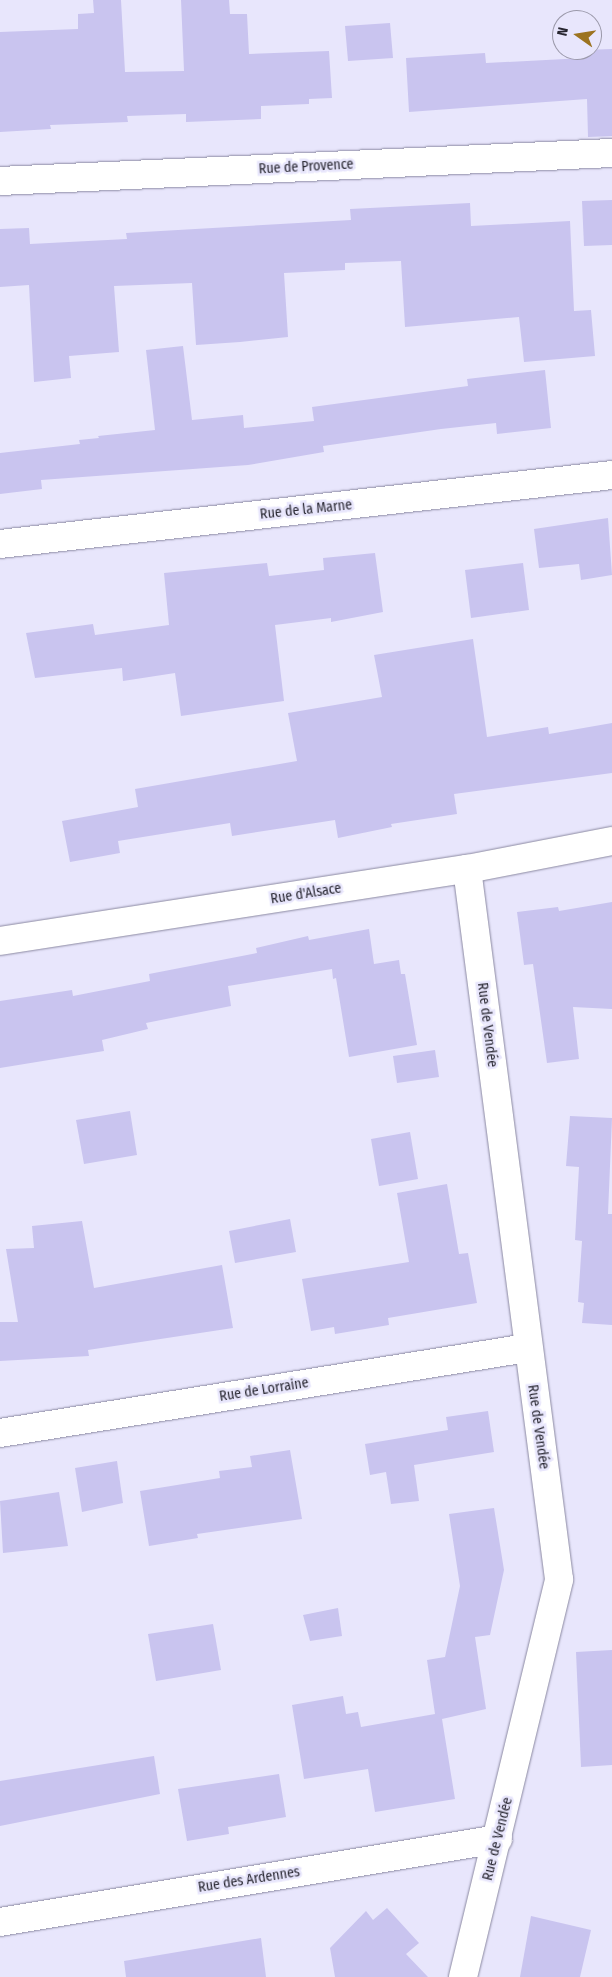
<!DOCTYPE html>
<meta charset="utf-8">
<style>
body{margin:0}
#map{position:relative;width:612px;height:1977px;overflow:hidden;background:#e8e6fc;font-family:"Fira Sans Condensed",sans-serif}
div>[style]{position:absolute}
.building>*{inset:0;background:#c9c4ef}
.roads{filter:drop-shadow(0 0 1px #8b89a1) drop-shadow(0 0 1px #8b89a1)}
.minor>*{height:28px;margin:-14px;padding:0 14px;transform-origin:14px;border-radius:14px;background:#fff}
span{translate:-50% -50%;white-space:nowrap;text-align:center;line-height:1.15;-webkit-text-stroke:5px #e8e6fc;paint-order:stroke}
.street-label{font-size:14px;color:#272630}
.north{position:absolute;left:552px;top:10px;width:50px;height:50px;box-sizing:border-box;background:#e8e6fc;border:1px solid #9b99aa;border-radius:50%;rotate:283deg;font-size:14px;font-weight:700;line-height:20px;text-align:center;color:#272630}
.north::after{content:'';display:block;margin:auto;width:18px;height:22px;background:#9c7320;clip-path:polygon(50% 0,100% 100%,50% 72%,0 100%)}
</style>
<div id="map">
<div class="building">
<div style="clip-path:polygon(93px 0,121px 0,125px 72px,184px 71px,181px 0,229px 0,230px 14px,247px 14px,249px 54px,329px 51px,332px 98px,309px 99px,309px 104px,261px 106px,261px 119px,186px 122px,186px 114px,127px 116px,128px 122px,50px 125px,51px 129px,0 132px,0 32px,78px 29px,78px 14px,94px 13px)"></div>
<div style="clip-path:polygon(390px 23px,393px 58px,348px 61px,345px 26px)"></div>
<div style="clip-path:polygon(612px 49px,612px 136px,588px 137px,587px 99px,409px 112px,406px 58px,485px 53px,486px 63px,584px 58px,584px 50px)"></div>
<div style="clip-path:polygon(612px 200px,612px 245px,584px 246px,582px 201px)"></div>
<div style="clip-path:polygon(470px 203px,471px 226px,570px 221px,574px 311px,591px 310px,595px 356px,524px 362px,519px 317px,405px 327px,401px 261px,345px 263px,345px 270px,284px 273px,288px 337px,240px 342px,196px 345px,192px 283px,114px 286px,119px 352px,69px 356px,71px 378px,34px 382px,29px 285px,0 287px,0 229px,29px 228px,30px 244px,127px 239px,126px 233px,351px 220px,350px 209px)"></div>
<div style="clip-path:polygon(183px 346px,192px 420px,243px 415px,244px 428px,314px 421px,312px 407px,468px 386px,467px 379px,545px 370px,551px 428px,497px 434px,496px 423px,441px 429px,323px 446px,324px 452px,248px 465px,41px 480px,42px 489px,0 494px,0 453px,80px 444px,79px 440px,99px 438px,98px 436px,155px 430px,146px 350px)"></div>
<div style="clip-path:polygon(608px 518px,612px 575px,581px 580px,579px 564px,539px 568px,534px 529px)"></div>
<div style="clip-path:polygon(375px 553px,383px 612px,331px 622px,331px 618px,275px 625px,284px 701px,181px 716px,175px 673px,123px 681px,122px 668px,35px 678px,26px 633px,93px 624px,95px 635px,169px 625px,164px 573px,267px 563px,269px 576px,324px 570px,323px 558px)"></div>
<div style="clip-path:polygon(523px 563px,529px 610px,471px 618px,465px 570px)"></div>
<div style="clip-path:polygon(473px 639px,487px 737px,548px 727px,549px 734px,612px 723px,612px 773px,454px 794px,457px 814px,391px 824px,392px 827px,338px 838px,335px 820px,232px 836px,230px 823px,118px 841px,120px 853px,70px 862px,62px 821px,138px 807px,135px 789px,297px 761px,288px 713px,382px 697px,374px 655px)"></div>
<div style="clip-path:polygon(612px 902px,612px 1009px,573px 1007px,579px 1059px,547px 1063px,533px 964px,524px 965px,517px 912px,558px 907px,559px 911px)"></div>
<div style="clip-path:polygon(369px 929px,374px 964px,399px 960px,401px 974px,405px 974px,417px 1045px,349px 1057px,336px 978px,333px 979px,332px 969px,228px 986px,231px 1006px,146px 1023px,148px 1029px,102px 1040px,104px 1051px,0 1068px,0 1001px,72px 990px,73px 996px,150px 981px,149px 974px,257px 953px,256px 948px,308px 936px,309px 940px)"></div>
<div style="clip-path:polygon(435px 1050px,439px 1077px,397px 1083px,393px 1056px)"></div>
<div style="clip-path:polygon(130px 1111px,137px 1155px,84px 1164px,76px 1120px)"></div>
<div style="clip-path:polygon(570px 1116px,612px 1118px,608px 1214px,612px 1214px,612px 1325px,582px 1323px,584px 1303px,578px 1302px,582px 1241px,575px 1240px,579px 1167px,566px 1166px)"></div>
<div style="clip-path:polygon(410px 1132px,418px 1179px,379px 1186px,371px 1139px)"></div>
<div style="clip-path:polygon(447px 1184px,459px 1254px,468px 1253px,477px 1303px,388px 1318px,389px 1325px,335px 1334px,334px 1327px,311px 1331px,302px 1279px,409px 1262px,397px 1193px)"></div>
<div style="clip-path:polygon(290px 1219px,296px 1252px,235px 1263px,229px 1231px)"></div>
<div style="clip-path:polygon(82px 1221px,94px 1288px,222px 1265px,233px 1328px,88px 1350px,89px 1356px,0 1361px,0 1322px,18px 1322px,6px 1249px,34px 1248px,32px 1226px)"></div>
<div style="clip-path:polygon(488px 1411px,494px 1452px,414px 1465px,419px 1501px,391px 1504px,386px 1472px,370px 1475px,365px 1444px,448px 1430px,446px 1417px)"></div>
<div style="clip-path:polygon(290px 1450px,302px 1519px,197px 1534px,198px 1538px,149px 1546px,140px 1491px,220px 1478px,219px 1471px,252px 1467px,250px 1456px)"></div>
<div style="clip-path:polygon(117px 1461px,123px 1503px,82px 1512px,75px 1468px)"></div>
<div style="clip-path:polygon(59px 1492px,68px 1546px,3px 1553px,0 1501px)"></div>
<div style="clip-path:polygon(494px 1508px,504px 1570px,490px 1635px,475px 1637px,486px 1709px,442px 1719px,455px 1799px,375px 1812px,368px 1769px,304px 1779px,292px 1705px,343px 1696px,346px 1714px,358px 1712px,361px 1727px,435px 1714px,427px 1660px,445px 1657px,460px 1586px,449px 1514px)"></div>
<div style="clip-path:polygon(338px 1608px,342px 1636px,310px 1641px,303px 1615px)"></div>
<div style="clip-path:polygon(213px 1624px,221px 1670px,156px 1681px,148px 1634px)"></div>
<div style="clip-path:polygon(612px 1650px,612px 1765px,581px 1767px,576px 1652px)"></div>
<div style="clip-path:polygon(154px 1756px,160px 1794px,0 1826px,0 1781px)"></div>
<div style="clip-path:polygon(279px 1774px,286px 1817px,228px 1827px,229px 1834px,187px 1841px,178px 1789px)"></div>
<div style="clip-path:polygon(387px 1908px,419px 1943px,406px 1954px,428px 1977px,335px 1977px,330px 1948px,366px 1911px,373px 1920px)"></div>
<div style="clip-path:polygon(531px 1916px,591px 1930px,580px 1977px,520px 1977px)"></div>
<div style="clip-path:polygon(261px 1938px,266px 1977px,126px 1977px,124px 1961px)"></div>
</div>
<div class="roads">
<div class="minor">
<div style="left:0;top:181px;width:613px;rotate:-2.62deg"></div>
<div style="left:0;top:544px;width:616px;rotate:-6.43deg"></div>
<div style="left:0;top:941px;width:473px;rotate:-8.8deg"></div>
<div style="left:467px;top:869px;width:148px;rotate:-10.9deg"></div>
<div style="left:0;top:1433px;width:534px;rotate:-9.16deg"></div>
<div style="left:0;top:1922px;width:505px;rotate:-9.46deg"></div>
<div style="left:463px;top:1977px;width:409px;rotate:-76.4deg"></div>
<div style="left:559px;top:1579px;width:716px;rotate:-97.38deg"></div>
</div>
</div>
<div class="street-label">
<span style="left:306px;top:167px;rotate:-3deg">Rue de Provence</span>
<span style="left:306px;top:510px;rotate:-6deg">Rue de la Marne</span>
<span style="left:306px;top:894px;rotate:-9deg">Rue d'Alsace</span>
<span style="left:487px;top:1025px;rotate:83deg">Rue de Vendée</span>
<span style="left:264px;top:1390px;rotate:-9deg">Rue de Lorraine</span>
<span style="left:538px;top:1427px;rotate:82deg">Rue de Vendée</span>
<span style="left:498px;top:1839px;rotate:-76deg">Rue de Vendée</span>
<span style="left:249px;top:1880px;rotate:-9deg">Rue des Ardennes</span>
</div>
<div class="north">N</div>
</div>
